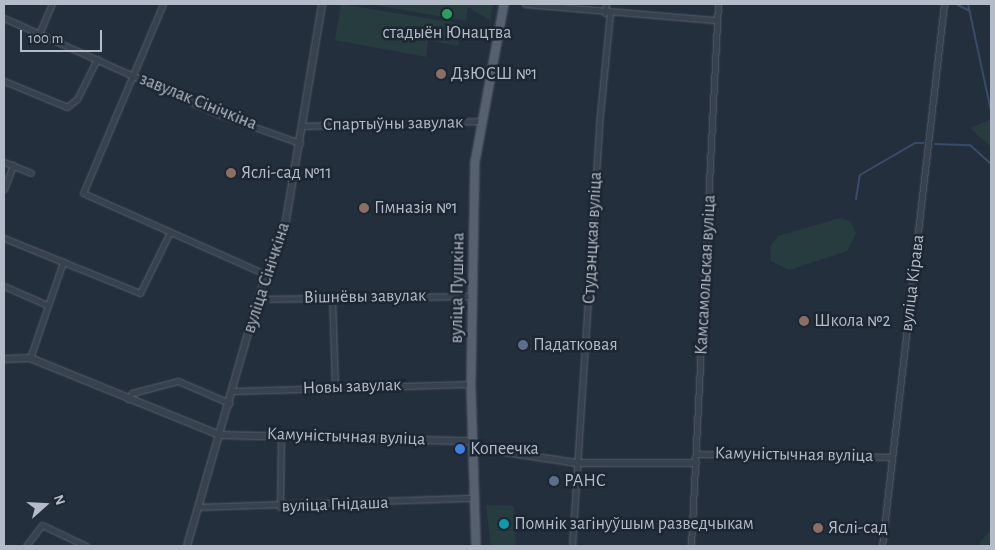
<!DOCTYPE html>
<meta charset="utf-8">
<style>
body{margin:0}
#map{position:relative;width:995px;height:550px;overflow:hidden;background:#242f3e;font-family:"Alegreya Sans",sans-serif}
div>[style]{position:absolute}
.green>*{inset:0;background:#263c3f}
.stream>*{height:2px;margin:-1px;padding:0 1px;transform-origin:1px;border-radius:1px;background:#394c67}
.roads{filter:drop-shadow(0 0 1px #565f6c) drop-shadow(0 0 1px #565f6c)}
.minor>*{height:5px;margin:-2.5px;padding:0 2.5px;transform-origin:2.5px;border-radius:2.5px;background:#38414e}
.tertiary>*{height:6px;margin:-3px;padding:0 3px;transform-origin:3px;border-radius:3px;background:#38414e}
.primary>*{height:8px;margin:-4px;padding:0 4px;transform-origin:4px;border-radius:4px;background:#56606e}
.dots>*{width:14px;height:14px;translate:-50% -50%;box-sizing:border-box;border:2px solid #1d2633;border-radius:50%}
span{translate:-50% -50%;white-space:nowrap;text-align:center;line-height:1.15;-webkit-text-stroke:5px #1d2633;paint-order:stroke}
.poi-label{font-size:18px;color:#b4bcc9}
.left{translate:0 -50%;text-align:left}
.street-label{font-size:18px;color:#b4bcc9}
.frame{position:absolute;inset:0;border:5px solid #b4bcc9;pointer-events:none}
.north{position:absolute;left:20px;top:480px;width:50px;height:50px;-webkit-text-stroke:4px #1d2633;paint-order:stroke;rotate:71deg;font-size:14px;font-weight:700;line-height:20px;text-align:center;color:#b4bcc9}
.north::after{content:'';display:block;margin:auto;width:18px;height:22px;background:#b4bcc9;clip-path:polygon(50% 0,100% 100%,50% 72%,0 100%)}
.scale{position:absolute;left:20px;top:30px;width:82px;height:22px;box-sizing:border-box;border:2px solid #b4bcc9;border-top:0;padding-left:6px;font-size:15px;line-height:18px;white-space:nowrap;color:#b4bcc9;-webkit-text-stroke:4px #1d2633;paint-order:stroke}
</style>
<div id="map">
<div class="green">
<div style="clip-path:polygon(341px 4px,462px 24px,458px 46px,428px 40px,426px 57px,335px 40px)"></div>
<div style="clip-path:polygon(369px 4px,493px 4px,490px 20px,468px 7px,466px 21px)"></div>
<div style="clip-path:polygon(991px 119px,991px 147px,970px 128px)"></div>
<div style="clip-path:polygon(840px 218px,850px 221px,856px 233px,847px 251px,789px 270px,771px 261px,770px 247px,778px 236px)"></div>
<div style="clip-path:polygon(486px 505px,514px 506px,516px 546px,491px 546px)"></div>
<div style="clip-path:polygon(991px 530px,991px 546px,979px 546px,980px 542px)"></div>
</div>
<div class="stream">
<div style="left:956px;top:4px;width:16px;rotate:27deg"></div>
<div style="left:968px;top:4px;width:109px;rotate:77.9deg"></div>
<div style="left:935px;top:144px;width:35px;rotate:2deg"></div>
<div style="left:970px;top:145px;width:28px;rotate:42deg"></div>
<div style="left:856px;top:199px;width:24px;rotate:-81deg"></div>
<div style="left:860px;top:175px;width:64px;rotate:-30.2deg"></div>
<div style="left:915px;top:143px;width:8px"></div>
</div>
<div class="roads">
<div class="minor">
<div style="left:163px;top:4px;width:205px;rotate:112.9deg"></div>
<div style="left:83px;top:193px;width:201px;rotate:24deg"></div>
<div style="left:525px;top:4px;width:193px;rotate:4.8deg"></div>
<div style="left:605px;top:13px;width:9px;rotate:-84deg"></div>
<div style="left:4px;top:18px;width:235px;rotate:24.2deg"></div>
<div style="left:218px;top:114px;width:87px;rotate:19.5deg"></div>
<div style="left:39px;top:34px;width:33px;rotate:-67deg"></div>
<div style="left:4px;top:81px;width:68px;rotate:22.4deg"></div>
<div style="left:67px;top:107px;width:13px;rotate:-39deg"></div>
<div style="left:77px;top:99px;width:45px;rotate:-63.4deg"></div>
<div style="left:303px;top:126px;width:179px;rotate:-1.6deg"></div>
<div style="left:4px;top:162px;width:29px;rotate:22deg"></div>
<div style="left:4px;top:189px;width:26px;rotate:-69deg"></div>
<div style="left:4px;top:238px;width:64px;rotate:22.1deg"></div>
<div style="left:4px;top:286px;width:47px;rotate:23.8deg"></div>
<div style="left:332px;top:296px;width:92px;rotate:88.1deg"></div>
<div style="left:258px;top:299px;width:214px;rotate:-0.8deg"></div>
<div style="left:30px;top:358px;width:102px;rotate:-71deg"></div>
<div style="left:63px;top:262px;width:83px;rotate:21.9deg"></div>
<div style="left:140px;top:293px;width:68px;rotate:-63.8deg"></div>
<div style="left:234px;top:391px;width:237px;rotate:-1.7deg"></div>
<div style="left:128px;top:399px;width:7px;rotate:-56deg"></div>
<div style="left:132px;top:393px;width:48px;rotate:-14.6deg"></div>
<div style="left:178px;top:381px;width:56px;rotate:23.3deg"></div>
<div style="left:696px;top:454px;width:196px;rotate:0.9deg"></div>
<div style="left:198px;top:507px;width:274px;rotate:-1.9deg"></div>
<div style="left:280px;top:507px;width:72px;rotate:-89.2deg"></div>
<div style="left:26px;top:546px;width:26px;rotate:-53deg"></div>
<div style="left:42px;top:525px;width:49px;rotate:25.5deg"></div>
<div style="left:572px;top:546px;width:422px;rotate:-86.3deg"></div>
<div style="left:599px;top:125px;width:113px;rotate:-84.4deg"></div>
<div style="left:691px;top:546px;width:543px;rotate:-87.15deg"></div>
<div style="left:882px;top:546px;width:546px;rotate:-83.47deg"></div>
</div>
<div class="tertiary">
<div style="left:4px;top:359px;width:26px;rotate:-2deg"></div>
<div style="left:30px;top:358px;width:205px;rotate:22.1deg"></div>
<div style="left:220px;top:435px;width:252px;rotate:1.4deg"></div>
<div style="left:472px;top:447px;width:105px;rotate:8.7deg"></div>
<div style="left:576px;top:463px;width:120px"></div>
<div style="left:187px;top:546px;width:257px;rotate:-74deg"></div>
<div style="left:258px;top:299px;width:84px;rotate:-70.5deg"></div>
<div style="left:286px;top:220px;width:219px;rotate:-80.5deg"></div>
</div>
<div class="primary">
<div style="left:476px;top:546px;width:162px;rotate:-91.8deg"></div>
<div style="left:471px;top:384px;width:222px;rotate:-89deg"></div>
<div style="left:475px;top:162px;width:161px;rotate:-79.6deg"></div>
</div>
</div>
<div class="dots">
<div style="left:447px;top:14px;background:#2e9e5b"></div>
<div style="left:441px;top:74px;background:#8d6e63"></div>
<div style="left:231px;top:173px;background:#8d6e63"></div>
<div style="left:364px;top:208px;background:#8d6e63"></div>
<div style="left:804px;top:321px;background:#8d6e63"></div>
<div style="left:523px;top:345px;background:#5c6f8a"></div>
<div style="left:460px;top:449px;background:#3f7fe0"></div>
<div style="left:554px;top:481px;background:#5c6f8a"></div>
<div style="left:504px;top:524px;background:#0f9aa8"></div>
<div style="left:818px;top:528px;background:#8d6e63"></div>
</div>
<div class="poi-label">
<span style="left:447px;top:33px">стадыён Юнацтва</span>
<span class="left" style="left:451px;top:74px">ДзЮСШ №1</span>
<span class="left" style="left:241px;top:173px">Яслі-сад №11</span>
<span class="left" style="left:374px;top:208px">Гімназія №1</span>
<span class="left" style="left:814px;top:321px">Школа №2</span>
<span class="left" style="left:533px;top:345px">Падатковая</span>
<span class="left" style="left:470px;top:449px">Копеечка</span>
<span class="left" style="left:564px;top:481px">РАНС</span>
<span class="left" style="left:514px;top:524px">Помнік загінуўшым разведчыкам</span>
<span class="left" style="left:828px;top:528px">Яслі-сад</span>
</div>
<div class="street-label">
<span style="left:198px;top:102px;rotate:22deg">завулак Сінічкіна</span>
<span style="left:393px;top:124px;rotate:-1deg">Спартыўны завулак</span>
<span style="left:593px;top:238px;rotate:-87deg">Студэнцкая вуліца</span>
<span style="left:706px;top:275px;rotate:-87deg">Камсамольская вуліца</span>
<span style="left:267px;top:278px;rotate:-72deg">вуліца Сінічкіна</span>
<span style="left:913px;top:283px;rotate:-83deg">вуліца Кірава</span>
<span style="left:458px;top:288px;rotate:-89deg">вуліца Пушкіна</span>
<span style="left:365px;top:297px;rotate:-1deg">Вішнёвы завулак</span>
<span style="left:352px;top:387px;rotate:-2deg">Новы завулак</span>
<span style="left:346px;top:437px;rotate:2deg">Камуністычная вуліца</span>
<span style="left:794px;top:455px;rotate:1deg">Камуністычная вуліца</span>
<span style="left:335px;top:505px;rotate:-2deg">вуліца Гнідаша</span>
</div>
<div class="frame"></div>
<div class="north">N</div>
<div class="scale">100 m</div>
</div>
